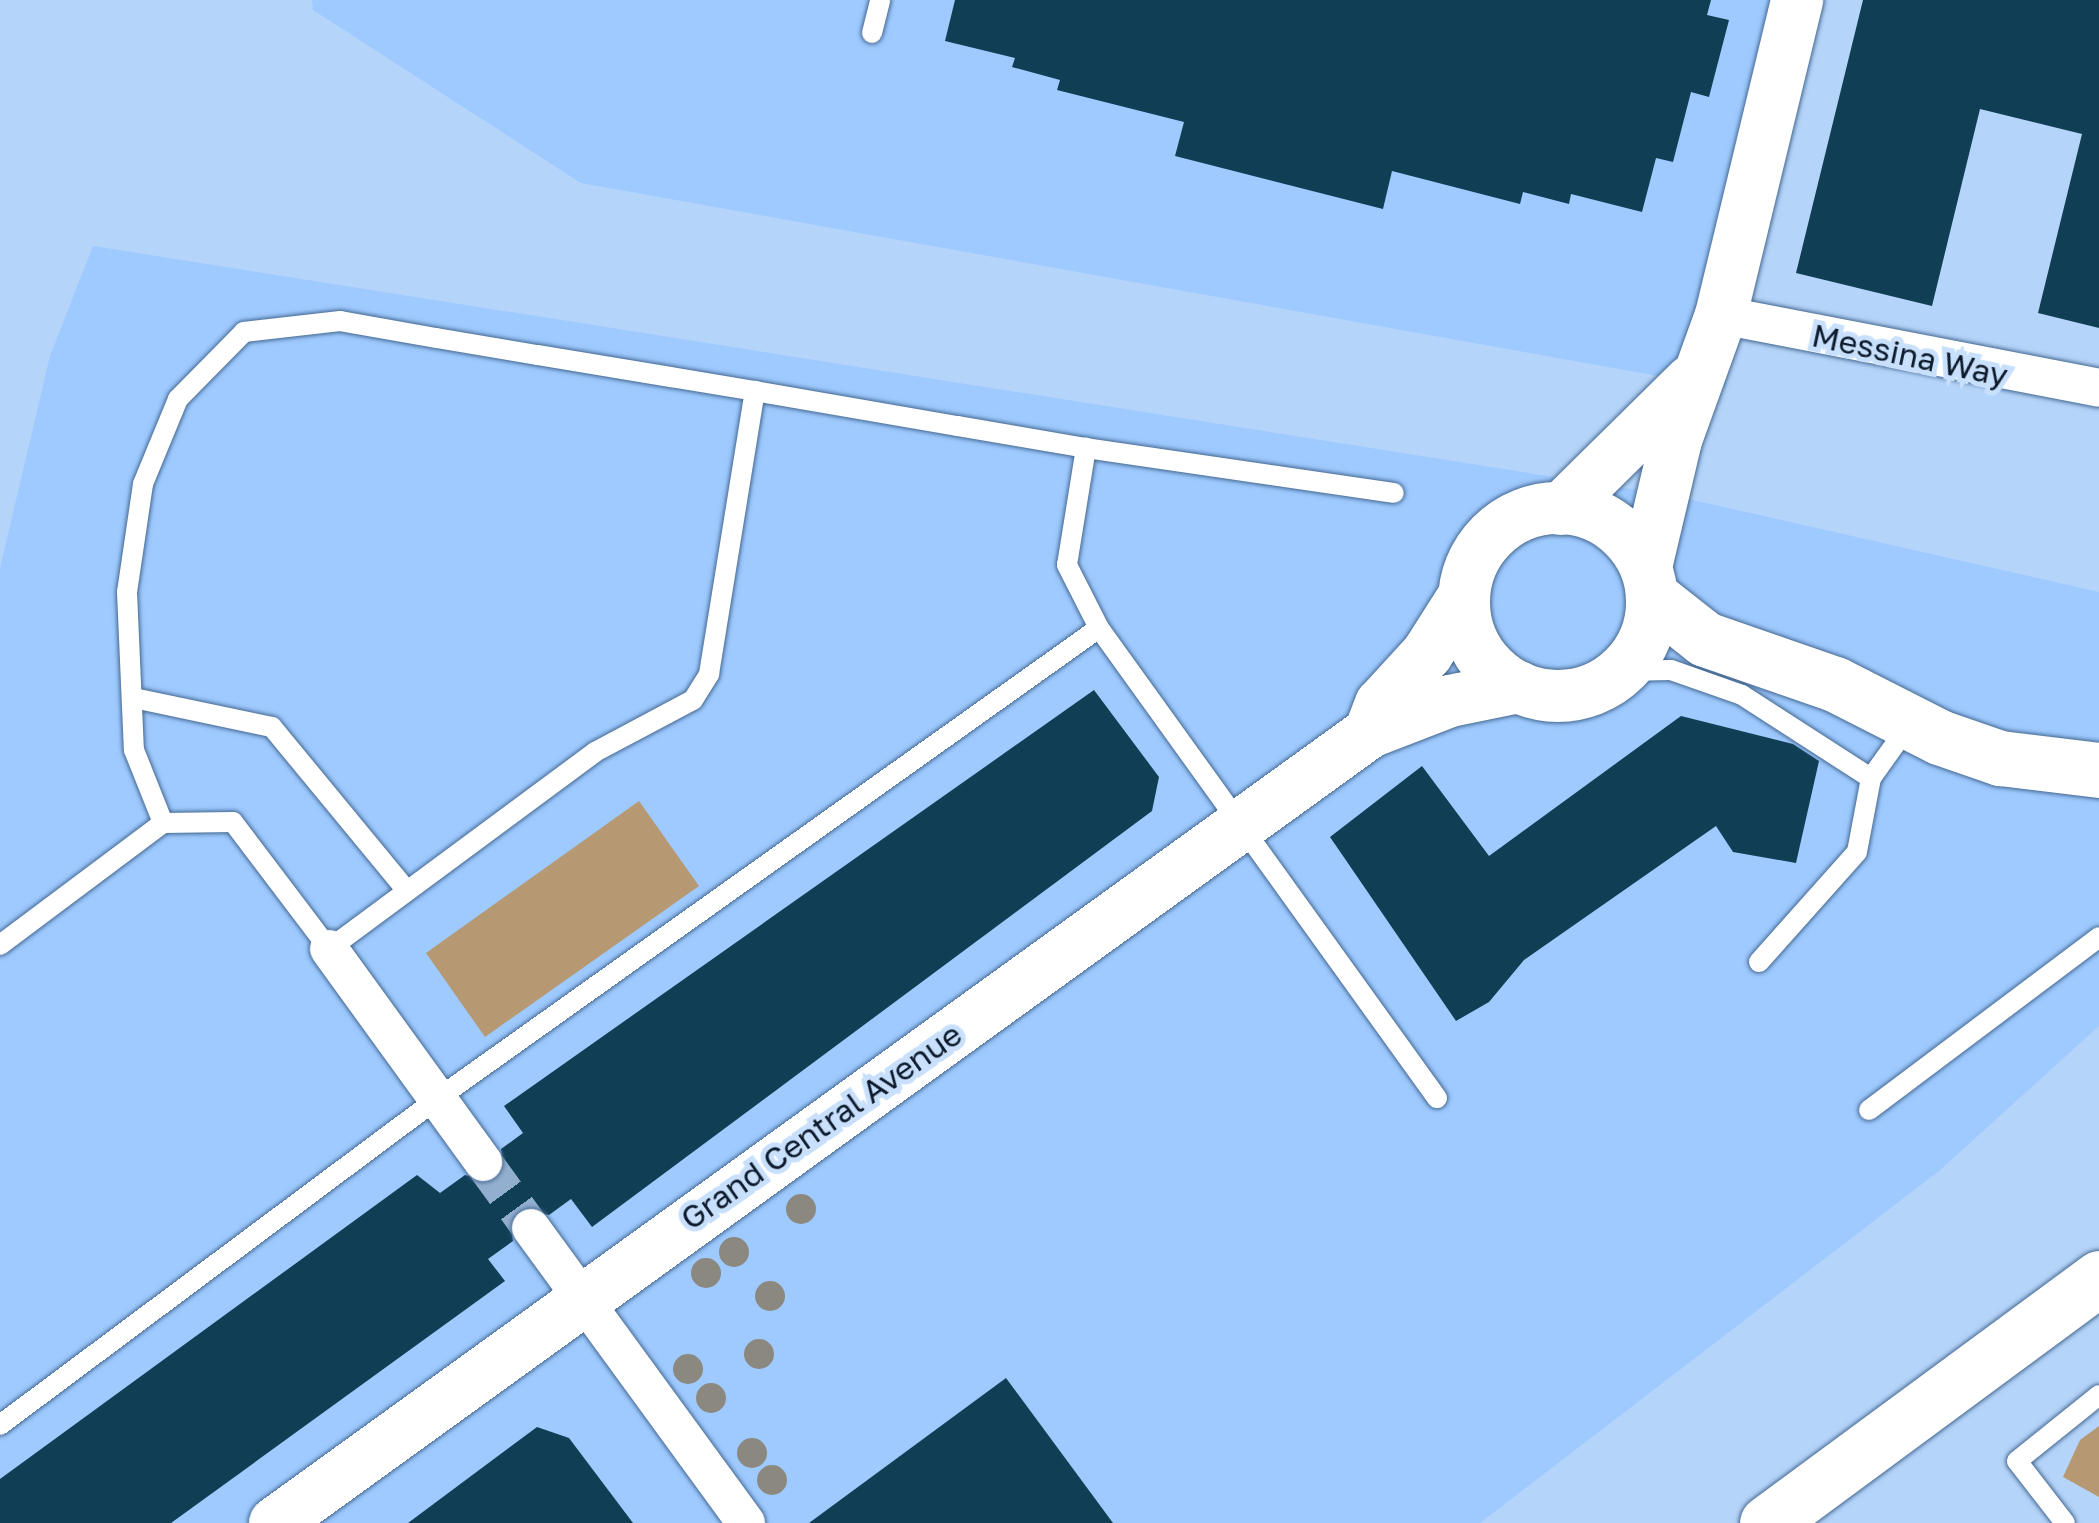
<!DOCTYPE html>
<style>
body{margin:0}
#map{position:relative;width:2099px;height:1523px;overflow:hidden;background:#b5d4f9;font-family:"Golos Text",sans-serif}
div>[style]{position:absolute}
.built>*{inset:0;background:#9ecaff}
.green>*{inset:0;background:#b69973}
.building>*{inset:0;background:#103f55}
.street-tunnel>*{height:38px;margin-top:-19px;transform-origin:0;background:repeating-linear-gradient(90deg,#93afd0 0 38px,transparent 0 57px)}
.roads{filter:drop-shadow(0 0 2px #456891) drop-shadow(0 0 2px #456891)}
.lane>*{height:20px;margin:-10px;padding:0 10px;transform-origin:10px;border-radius:10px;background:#fff}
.street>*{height:38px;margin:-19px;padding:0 19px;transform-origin:19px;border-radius:19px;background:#fff}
.secondary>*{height:52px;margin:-26px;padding:0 26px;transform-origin:26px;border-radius:26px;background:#fff}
.secondary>.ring{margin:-26px;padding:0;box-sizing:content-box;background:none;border:52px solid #fff;border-radius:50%}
.highway>*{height:55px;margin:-27.5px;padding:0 27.5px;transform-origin:27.5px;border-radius:27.5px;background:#fff}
.trees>*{width:30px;height:30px;margin:-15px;border-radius:50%;background:#8b8880}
span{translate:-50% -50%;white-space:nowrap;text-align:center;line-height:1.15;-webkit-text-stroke:10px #c9e0fd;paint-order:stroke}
.street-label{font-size:32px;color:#0c1a2b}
</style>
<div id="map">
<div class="built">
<div style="clip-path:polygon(312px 0,1819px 0,1725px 388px,581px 183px,313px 10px)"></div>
<div style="clip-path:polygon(93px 246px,1675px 496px,2099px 592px,2099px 1026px,1939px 1171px,1480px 1523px,0 1523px,0 568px,50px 356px)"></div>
</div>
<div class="green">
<div style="clip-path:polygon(639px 801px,699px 886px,485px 1037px,426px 953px)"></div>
<div style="clip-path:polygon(2099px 1426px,2099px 1497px,2063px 1477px,2080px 1440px)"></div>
</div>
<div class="building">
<div style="clip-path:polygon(955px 0,1711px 0,1707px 15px,1729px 20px,1709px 97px,1691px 92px,1673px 162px,1656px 158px,1642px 212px,1571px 194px,1569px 204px,1523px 192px,1520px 204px,1392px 171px,1383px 209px,1175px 156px,1184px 122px,1057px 90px,1060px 80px,1012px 67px,1015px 58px,945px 41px)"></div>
<div style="clip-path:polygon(1863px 0,2099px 0,2099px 328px,2038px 313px,2082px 134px,1980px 109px,1932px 306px,1796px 273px)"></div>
<div style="clip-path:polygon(1094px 690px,1159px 777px,1152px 811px,592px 1227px,571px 1199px,549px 1215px,519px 1209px,510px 1220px,513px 1241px,488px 1259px,505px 1281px,171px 1523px,0 1523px,0 1479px,417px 1175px,440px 1193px,465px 1175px,495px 1181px,504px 1170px,501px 1149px,523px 1133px,504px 1106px)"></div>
<div style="clip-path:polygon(1681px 716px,1793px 744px,1819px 761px,1796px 863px,1733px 852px,1716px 826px,1524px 960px,1489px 1002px,1456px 1021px,1330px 837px,1422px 766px,1489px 856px)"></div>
<div style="clip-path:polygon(1006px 1378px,1113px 1523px,809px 1523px)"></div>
<div style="clip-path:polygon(537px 1427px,569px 1438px,633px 1523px,408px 1523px)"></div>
</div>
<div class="street-tunnel">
<div style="left:483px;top:1162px;width:82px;rotate:54deg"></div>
</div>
<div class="roads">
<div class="lane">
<div style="left:872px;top:33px;width:34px;rotate:-76deg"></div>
<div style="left:1086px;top:448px;width:311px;rotate:8.3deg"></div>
<div style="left:1099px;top:628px;width:579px;rotate:54.28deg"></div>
<div style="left:1623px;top:671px;width:48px;rotate:-1.2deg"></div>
<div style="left:1671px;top:670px;width:75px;rotate:19.4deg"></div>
<div style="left:1742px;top:695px;width:153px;rotate:32.8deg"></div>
<div style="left:134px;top:698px;width:141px;rotate:11.9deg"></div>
<div style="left:272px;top:727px;width:212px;rotate:50.5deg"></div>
<div style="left:0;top:945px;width:204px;rotate:-36.8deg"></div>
<div style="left:1759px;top:962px;width:147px;rotate:-48.3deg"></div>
<div style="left:1857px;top:852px;width:75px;rotate:-79.3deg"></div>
<div style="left:1871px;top:778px;width:65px;rotate:-54.4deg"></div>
<div style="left:1869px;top:1110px;width:288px;rotate:-36.9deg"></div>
<div style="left:0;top:1425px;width:545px;rotate:-36.72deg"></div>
<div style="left:437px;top:1099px;width:812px;rotate:-35.43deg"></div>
<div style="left:1099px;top:628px;width:71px;rotate:-116.9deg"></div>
<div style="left:1067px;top:565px;width:119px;rotate:-80.8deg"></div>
<div style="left:1086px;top:448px;width:131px;rotate:-170.3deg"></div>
<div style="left:957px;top:426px;width:205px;rotate:-170.2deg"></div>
<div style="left:755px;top:391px;width:221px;rotate:-170.6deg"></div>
<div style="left:537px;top:355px;width:102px;rotate:-170.4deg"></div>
<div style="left:436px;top:338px;width:97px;rotate:-170deg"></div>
<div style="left:340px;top:321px;width:97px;rotate:173.5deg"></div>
<div style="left:244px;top:332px;width:94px;rotate:134.6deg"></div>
<div style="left:178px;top:399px;width:92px;rotate:112.4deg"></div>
<div style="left:143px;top:484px;width:109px;rotate:98.4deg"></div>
<div style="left:127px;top:592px;width:158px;rotate:87.5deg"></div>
<div style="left:134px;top:750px;width:79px;rotate:68.3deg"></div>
<div style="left:163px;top:823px;width:70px;rotate:-0.8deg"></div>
<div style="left:233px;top:822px;width:159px;rotate:52.9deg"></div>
<div style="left:329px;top:949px;width:331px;rotate:-36.5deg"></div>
<div style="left:595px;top:752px;width:111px;rotate:-28deg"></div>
<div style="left:693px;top:700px;width:31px;rotate:-58deg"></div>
<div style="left:709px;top:674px;width:287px;rotate:-80.8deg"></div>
<div style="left:2065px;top:1523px;width:78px;rotate:-127.7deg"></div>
<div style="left:2017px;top:1461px;width:105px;rotate:-38.8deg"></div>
</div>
<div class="street">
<div style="left:1721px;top:315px;width:385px;rotate:10.9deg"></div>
<div style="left:329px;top:949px;width:263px;rotate:54.1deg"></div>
<div style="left:531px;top:1228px;width:365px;rotate:53.9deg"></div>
</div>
<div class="secondary">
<div class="ring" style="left:1464px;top:508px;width:136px;height:136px"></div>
<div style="left:1561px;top:509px;width:182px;rotate:-44.6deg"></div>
<div style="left:1646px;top:567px;width:130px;rotate:-76.7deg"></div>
<div style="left:1676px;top:440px;width:133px;rotate:-70.2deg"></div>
<div style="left:1721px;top:315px;width:324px;rotate:-76.4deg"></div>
<div style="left:1370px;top:732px;width:30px;rotate:-69deg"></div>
<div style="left:1381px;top:704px;width:68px;rotate:-47.4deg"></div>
<div style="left:1427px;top:654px;width:69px;rotate:-57.5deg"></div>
<div style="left:275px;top:1523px;width:1351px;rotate:-35.84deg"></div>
<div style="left:1370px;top:732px;width:86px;rotate:-21.2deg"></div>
<div style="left:1450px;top:701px;width:70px;rotate:-11.5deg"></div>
</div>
<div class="highway">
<div style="left:1653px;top:598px;width:66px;rotate:38.3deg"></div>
<div style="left:1705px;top:639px;width:138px;rotate:19.1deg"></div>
<div style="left:1835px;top:684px;width:117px;rotate:27deg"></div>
<div style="left:1939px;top:737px;width:65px;rotate:19deg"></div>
<div style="left:2000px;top:758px;width:100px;rotate:6.9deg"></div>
<div style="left:1767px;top:1523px;width:413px;rotate:-36.4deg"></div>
</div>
</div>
<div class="trees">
<div style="left:801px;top:1209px"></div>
<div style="left:734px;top:1252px"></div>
<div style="left:706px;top:1273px"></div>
<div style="left:770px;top:1296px"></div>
<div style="left:759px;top:1354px"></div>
<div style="left:688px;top:1369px"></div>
<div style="left:711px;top:1398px"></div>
<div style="left:752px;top:1453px"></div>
<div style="left:772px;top:1480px"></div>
</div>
<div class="street-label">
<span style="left:1910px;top:355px;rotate:12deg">Messina Way</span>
<span style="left:821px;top:1126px;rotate:-35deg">Grand Central Avenue</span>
</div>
</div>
